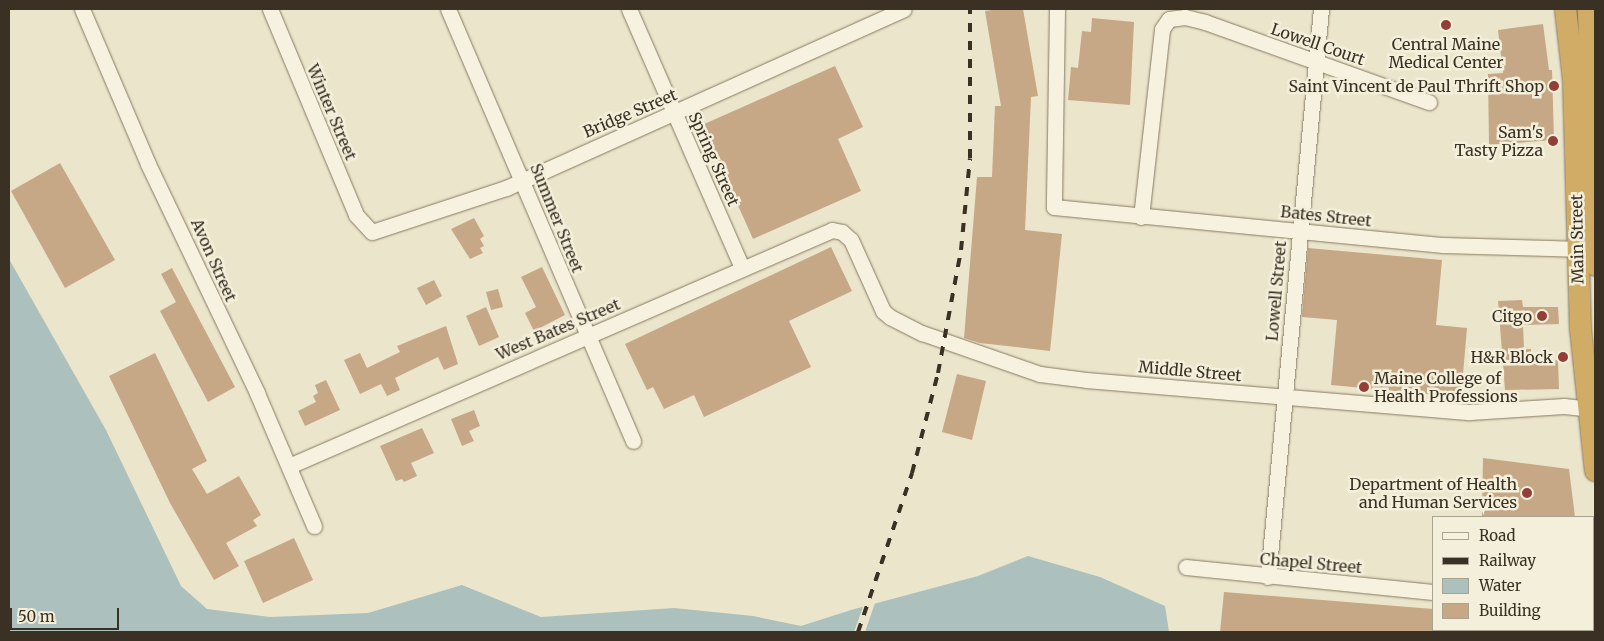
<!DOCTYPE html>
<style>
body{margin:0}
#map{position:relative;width:1604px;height:641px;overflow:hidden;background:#ebe5cc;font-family:Merriweather,serif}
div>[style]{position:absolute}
.water>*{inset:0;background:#acc1bd}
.pier>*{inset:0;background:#ebe5cc}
.building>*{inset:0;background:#c6a786}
.roads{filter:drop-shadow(0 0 1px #877961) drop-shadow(0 0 1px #877961)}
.minor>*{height:15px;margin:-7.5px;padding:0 7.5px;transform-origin:7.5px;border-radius:7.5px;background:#f7f2df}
.highway>*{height:21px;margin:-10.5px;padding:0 10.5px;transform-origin:10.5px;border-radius:10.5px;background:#d1ac67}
.rail>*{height:4px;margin-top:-2px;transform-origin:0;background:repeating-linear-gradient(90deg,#3a3023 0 9px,transparent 0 18px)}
.dots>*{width:14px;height:14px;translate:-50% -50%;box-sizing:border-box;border:2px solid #f3efdb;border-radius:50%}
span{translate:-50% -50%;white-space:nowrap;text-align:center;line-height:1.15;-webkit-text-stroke:5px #f3efdb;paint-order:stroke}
.street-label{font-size:16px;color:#3a3023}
.poi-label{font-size:16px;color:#3a3023}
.right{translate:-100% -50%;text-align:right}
.left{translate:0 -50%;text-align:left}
.frame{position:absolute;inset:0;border:10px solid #3a3023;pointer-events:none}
.legend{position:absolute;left:1432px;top:516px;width:162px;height:115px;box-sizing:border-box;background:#f3efdb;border:1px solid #a9a391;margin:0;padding:6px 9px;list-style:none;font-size:15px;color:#3a3023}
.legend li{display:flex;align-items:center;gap:10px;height:25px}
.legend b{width:25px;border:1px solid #a9a391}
.scale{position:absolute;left:10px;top:608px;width:109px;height:22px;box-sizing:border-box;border:2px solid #3a3023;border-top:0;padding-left:6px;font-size:15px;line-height:18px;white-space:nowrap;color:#3a3023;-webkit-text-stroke:4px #f3efdb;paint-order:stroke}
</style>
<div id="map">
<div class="water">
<div style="clip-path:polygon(9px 259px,106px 430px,181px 586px,207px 609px,270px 617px,368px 613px,462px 585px,541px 617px,674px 608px,753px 616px,801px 626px,851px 610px,978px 576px,1028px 556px,1100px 577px,1165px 606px,1169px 632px,9px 632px)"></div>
</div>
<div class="pier">
<div style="clip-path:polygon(876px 600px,865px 632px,854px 632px,864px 604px)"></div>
</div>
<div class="building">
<div style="clip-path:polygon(1000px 9px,1023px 9px,1038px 96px,1031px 97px,1025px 230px,1062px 234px,1050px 351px,980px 343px,964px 338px,977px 177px,992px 177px,995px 106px,1001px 106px,985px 11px)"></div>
<div style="clip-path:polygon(1092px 18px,1134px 22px,1130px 105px,1068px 100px,1071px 67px,1078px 68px,1082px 31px,1091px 32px)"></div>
<div style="clip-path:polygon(1543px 24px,1549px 70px,1552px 70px,1554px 140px,1489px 145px,1488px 74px,1503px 73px,1498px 30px)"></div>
<div style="clip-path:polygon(835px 66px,863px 127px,838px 139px,861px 191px,753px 239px,702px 125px)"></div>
<div style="clip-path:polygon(60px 163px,115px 260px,65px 288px,11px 191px)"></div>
<div style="clip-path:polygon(474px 218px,484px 236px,480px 239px,484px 246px,480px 248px,483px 253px,470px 259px,451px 229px)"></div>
<div style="clip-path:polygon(831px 247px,852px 291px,789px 321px,811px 367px,704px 417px,694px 395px,664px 409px,653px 387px,647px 390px,625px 344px)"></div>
<div style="clip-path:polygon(1308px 248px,1442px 260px,1436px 325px,1467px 328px,1461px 397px,1331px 385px,1337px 320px,1302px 317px)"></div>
<div style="clip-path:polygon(542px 267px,565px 315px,534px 331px,525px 313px,536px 307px,521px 277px)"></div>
<div style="clip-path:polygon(172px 268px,235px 387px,208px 402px,160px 311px,176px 302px,161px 274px)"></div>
<div style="clip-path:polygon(434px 280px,442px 296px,426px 305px,417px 288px)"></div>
<div style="clip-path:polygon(498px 289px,503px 307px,491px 310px,486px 292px)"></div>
<div style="clip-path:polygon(1522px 300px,1523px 307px,1558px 307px,1559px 324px,1523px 325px,1524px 349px,1531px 349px,1531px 361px,1558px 360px,1559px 389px,1505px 390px,1498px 301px)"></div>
<div style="clip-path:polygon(486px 307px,499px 337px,479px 346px,466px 316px)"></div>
<div style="clip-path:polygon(446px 326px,458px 364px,444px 370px,438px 357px,395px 378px,400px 390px,387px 396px,381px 384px,360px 394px,344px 360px,360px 353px,367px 368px,400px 352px,397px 346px)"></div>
<div style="clip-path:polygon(155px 353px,207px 461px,192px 469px,207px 494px,239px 476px,261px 515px,253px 520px,257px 526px,226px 543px,239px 566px,214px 580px,170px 503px,109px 376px)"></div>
<div style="clip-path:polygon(957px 374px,986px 381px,972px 440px,942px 432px)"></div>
<div style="clip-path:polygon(326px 380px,340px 410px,305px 426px,298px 411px,316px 402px,313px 396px,318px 393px,315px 385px)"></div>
<div style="clip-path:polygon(474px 410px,480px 426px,469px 431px,474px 441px,462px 446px,451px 419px)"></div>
<div style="clip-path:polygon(422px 428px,434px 453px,411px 463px,417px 476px,404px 482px,402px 479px,396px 481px,380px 446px)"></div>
<div style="clip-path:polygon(1483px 458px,1569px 469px,1575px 517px,1482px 517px)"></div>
<div style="clip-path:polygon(294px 538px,313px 580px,263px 603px,244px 561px)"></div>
<div style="clip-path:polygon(1224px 592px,1433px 609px,1433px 632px,1220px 632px)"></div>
</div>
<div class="roads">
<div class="minor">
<div style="left:82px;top:9px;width:168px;rotate:66.9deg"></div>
<div style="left:148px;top:164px;width:254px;rotate:64.5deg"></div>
<div style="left:257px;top:393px;width:145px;rotate:66.8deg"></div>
<div style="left:270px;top:9px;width:223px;rotate:67.3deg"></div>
<div style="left:356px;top:215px;width:23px;rotate:47deg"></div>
<div style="left:372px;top:232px;width:141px;rotate:-18.2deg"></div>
<div style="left:506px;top:188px;width:436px;rotate:-24.2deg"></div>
<div style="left:448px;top:9px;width:470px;rotate:66.8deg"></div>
<div style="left:629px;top:9px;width:283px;rotate:66.4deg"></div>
<div style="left:1057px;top:9px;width:198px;rotate:90.9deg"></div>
<div style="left:1054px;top:207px;width:391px;rotate:5.6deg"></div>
<div style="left:1443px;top:245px;width:143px;rotate:1.6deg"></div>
<div style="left:1141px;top:217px;width:189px;rotate:-83.6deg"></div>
<div style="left:1162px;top:29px;width:12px;rotate:-55deg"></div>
<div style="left:1169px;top:19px;width:16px;rotate:-7deg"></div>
<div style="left:1185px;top:17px;width:21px;rotate:14deg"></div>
<div style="left:1205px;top:22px;width:238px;rotate:19.7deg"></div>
<div style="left:289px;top:466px;width:592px;rotate:-23.49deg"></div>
<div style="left:832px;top:230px;width:10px;rotate:11deg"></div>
<div style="left:842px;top:232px;width:12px;rotate:42deg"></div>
<div style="left:851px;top:240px;width:78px;rotate:65.7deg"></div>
<div style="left:883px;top:311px;width:9px;rotate:41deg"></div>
<div style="left:890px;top:317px;width:36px;rotate:27deg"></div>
<div style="left:922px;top:333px;width:125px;rotate:19.2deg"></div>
<div style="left:1040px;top:374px;width:46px;rotate:7.4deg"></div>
<div style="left:1086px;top:380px;width:385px;rotate:4.8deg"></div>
<div style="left:1470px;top:412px;width:94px;rotate:-3.7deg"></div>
<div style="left:1564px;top:406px;width:31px;rotate:6deg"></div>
<div style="left:1186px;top:567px;width:248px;rotate:5.8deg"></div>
<div style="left:1268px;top:577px;width:570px;rotate:-84.67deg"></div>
<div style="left:1593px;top:603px;width:2px"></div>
</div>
<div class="highway">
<div style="left:1565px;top:9px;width:70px;rotate:83.5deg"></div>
<div style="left:1573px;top:79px;width:249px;rotate:88.4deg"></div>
<div style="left:1580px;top:328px;width:143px;rotate:84deg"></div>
<div style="left:1588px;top:9px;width:256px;rotate:88.4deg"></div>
</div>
</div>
<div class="rail">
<div style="left:858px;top:632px;width:168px;rotate:-71.2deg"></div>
<div style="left:912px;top:473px;width:103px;rotate:-75.4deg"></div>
<div style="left:938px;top:373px;width:125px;rotate:-79.4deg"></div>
<div style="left:961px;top:250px;width:92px;rotate:-84.4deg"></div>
<div style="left:970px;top:158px;width:149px;rotate:-90deg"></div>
</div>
<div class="dots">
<div style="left:1446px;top:25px;background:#913f37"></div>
<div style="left:1554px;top:86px;background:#913f37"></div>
<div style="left:1553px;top:141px;background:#913f37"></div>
<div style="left:1542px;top:316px;background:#913f37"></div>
<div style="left:1563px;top:357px;background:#913f37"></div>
<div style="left:1364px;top:387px;background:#913f37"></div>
<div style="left:1527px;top:493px;background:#913f37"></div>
</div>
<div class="street-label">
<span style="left:1318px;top:44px;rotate:19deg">Lowell Court</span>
<span style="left:332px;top:112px;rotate:67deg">Winter Street</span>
<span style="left:630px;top:113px;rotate:-23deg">Bridge Street</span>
<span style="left:714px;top:159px;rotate:66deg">Spring Street</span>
<span style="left:1326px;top:216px;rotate:6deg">Bates Street</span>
<span style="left:557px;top:218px;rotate:68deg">Summer Street</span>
<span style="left:1577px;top:239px;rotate:-91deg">Main Street</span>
<span style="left:214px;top:260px;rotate:66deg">Avon Street</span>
<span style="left:1276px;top:291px;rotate:-85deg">Lowell Street</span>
<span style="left:558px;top:329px;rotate:-23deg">West Bates Street</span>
<span style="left:1190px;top:371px;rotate:5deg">Middle Street</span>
<span style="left:1311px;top:563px;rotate:5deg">Chapel Street</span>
</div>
<div class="poi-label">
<span style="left:1446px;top:53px">Central Maine<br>Medical Center</span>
<span class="right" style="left:1544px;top:86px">Saint Vincent de Paul Thrift Shop</span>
<span class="right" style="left:1543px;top:141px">Sam's<br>Tasty Pizza</span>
<span class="right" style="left:1532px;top:316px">Citgo</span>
<span class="right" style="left:1553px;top:357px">H&amp;R Block</span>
<span class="left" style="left:1374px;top:387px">Maine College of<br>Health Professions</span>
<span class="right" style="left:1517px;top:493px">Department of Health<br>and Human Services</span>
</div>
<div class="frame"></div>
<ul class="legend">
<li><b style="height:6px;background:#f7f2df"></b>Road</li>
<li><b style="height:6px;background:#3a3023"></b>Railway</li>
<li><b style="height:14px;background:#acc1bd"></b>Water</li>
<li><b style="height:14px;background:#c6a786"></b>Building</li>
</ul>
<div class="scale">50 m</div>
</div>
